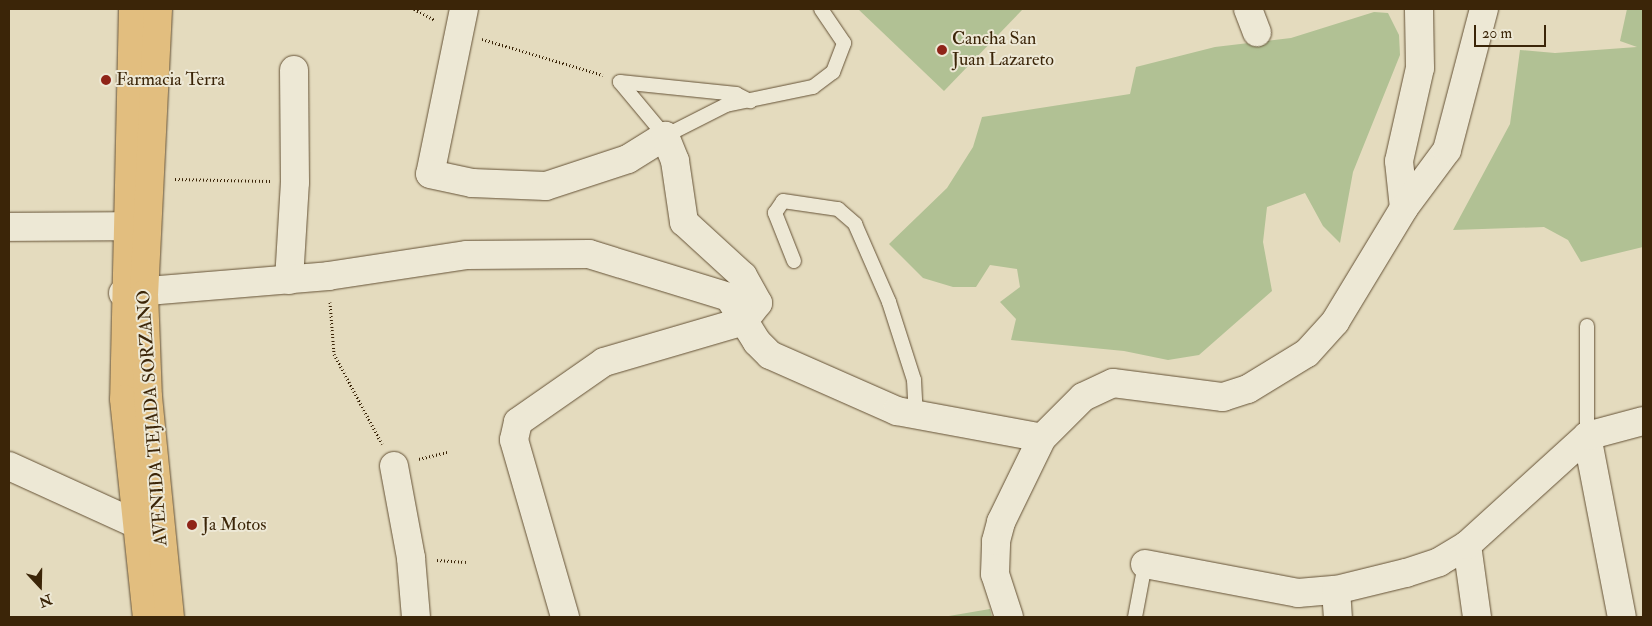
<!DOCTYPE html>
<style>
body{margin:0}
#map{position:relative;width:1652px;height:626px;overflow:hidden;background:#e4dbbe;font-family:"IM FELL Double Pica",serif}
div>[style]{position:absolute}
.green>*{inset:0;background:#b1c194}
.path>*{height:3px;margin-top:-1.5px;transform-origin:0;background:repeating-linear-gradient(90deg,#3b2508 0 1px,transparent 0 3.5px)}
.roads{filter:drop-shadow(0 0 1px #655236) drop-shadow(0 0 1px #655236)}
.service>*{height:14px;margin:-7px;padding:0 7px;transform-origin:7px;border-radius:7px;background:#ede8d5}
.minor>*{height:28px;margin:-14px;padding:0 14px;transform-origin:14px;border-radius:14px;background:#ede8d5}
.primary>*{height:28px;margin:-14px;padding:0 14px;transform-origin:14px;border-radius:14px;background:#e2be7f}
.dots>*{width:14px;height:14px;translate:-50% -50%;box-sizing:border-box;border:2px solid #ede8d5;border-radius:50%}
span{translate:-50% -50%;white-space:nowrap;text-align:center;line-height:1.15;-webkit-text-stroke:4px #ede8d5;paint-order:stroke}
.poi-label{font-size:18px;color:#3b2508}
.left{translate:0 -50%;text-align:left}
.street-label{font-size:18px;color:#3b2508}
.frame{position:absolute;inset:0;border:10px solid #3b2508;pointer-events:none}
.north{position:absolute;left:15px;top:561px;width:50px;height:50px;-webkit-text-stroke:4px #ede8d5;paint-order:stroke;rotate:159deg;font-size:14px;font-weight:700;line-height:20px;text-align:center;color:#3b2508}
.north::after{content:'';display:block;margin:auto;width:18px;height:22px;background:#3b2508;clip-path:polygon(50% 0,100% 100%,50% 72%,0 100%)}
.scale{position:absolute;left:1474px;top:25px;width:72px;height:22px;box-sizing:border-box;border:2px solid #3b2508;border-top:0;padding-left:6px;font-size:15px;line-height:18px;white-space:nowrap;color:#3b2508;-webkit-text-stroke:4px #ede8d5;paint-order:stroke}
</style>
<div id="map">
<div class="green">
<div style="clip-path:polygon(858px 9px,1023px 9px,944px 91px)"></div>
<div style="clip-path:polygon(1627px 9px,1643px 9px,1643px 247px,1581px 262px,1568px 240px,1544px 227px,1453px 230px,1510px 124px,1520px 50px,1555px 53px,1637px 47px,1620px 41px)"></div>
<div style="clip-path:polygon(1374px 12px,1388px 13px,1399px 35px,1400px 55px,1353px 172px,1340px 243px,1323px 226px,1305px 193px,1267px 207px,1263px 242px,1272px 291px,1199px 355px,1168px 360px,1124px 351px,1011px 340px,1016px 319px,1000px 302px,1020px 287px,1017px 269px,990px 265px,976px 287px,953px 287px,923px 278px,889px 244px,947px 188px,973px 147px,982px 117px,1130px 94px,1136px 67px,1215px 47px,1291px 38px)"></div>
<div style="clip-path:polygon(990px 609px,992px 617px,943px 617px)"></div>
</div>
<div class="path">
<div style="left:414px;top:9px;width:24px;rotate:28deg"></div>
<div style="left:482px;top:39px;width:126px;rotate:16.6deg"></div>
<div style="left:175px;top:179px;width:96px;rotate:1.2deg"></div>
<div style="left:330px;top:302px;width:52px;rotate:85.6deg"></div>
<div style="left:334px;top:354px;width:102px;rotate:61.9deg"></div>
<div style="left:419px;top:459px;width:29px;rotate:-14deg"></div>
<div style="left:437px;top:560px;width:29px;rotate:4deg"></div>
</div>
<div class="roads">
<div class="service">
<div style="left:620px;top:82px;width:70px;rotate:50.2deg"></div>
<div style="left:665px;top:136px;width:68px;rotate:-26.9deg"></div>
<div style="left:726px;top:105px;width:89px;rotate:-11.7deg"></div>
<div style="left:813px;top:87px;width:25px;rotate:-37deg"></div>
<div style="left:833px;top:72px;width:31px;rotate:-69deg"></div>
<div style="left:844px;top:43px;width:41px;rotate:-124.1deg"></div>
<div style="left:620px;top:82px;width:117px;rotate:5.9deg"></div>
<div style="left:736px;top:94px;width:16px;rotate:27deg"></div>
<div style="left:794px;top:261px;width:52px;rotate:-111.6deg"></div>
<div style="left:775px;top:213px;width:14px;rotate:-56deg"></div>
<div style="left:783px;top:201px;width:56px;rotate:8.3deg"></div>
<div style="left:838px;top:209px;width:23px;rotate:41deg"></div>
<div style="left:855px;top:224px;width:85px;rotate:66.4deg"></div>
<div style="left:889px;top:302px;width:82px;rotate:72.2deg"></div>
<div style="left:914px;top:380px;width:33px;rotate:87deg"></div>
<div style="left:1587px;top:326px;width:110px;rotate:90deg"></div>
<div style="left:1135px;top:617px;width:54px;rotate:-79.3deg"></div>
</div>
<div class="minor">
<div style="left:464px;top:9px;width:168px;rotate:101.6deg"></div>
<div style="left:430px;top:174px;width:43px;rotate:12.1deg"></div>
<div style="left:472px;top:183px;width:74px;rotate:2.3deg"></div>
<div style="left:546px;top:186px;width:86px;rotate:-18.2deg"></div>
<div style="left:628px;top:159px;width:44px;rotate:-31.9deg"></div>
<div style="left:665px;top:136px;width:27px;rotate:68deg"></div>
<div style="left:675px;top:161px;width:62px;rotate:81.6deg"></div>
<div style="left:684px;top:222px;width:80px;rotate:42.5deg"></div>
<div style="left:743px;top:276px;width:31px;rotate:61deg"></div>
<div style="left:758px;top:303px;width:23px;rotate:128deg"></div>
<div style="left:744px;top:321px;width:146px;rotate:163.7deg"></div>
<div style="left:604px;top:362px;width:105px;rotate:145.1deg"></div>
<div style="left:518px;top:422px;width:18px;rotate:103deg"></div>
<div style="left:514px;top:440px;width:184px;rotate:73.9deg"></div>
<div style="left:1248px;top:9px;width:25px;rotate:69deg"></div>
<div style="left:1404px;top:208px;width:47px;rotate:-96.1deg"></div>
<div style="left:1399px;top:161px;width:95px;rotate:-77.3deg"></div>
<div style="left:1420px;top:68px;width:59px;rotate:-91deg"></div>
<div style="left:9px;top:227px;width:135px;rotate:-0.4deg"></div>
<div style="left:289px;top:280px;width:98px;rotate:-86.5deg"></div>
<div style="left:295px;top:182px;width:112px;rotate:-90.5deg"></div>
<div style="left:123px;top:293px;width:206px;rotate:-4.7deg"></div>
<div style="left:328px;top:276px;width:141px;rotate:-8.6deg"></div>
<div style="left:467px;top:255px;width:122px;rotate:-0.5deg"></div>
<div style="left:589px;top:254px;width:146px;rotate:17.1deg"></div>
<div style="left:729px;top:297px;width:53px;rotate:58.1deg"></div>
<div style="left:757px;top:342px;width:18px;rotate:45deg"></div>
<div style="left:770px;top:355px;width:139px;rotate:23.8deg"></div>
<div style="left:897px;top:411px;width:147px;rotate:10.5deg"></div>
<div style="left:1587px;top:436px;width:184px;rotate:79.1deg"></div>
<div style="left:9px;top:466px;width:164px;rotate:24.5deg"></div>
<div style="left:394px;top:466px;width:94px;rotate:79.5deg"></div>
<div style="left:411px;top:558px;width:59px;rotate:85.2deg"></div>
<div style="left:1467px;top:545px;width:73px;rotate:82.1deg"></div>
<div style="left:1145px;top:564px;width:156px;rotate:10.7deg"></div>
<div style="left:1298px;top:593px;width:38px;rotate:-5deg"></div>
<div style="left:1336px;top:590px;width:72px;rotate:-13.7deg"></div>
<div style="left:1406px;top:573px;width:35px;rotate:-18deg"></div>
<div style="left:1439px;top:562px;width:33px;rotate:-31deg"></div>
<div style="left:1467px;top:545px;width:162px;rotate:-42.2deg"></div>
<div style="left:1587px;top:436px;width:58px;rotate:-15deg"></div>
<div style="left:1336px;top:590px;width:27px;rotate:86deg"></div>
<div style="left:1009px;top:617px;width:45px;rotate:-108deg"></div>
<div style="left:995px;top:574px;width:33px;rotate:-88deg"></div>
<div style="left:996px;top:541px;width:20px;rotate:-75deg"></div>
<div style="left:1001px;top:522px;width:93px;rotate:-64deg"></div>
<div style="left:1042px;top:438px;width:58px;rotate:-45deg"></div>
<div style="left:1083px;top:397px;width:33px;rotate:-25deg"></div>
<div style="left:1113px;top:383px;width:111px;rotate:7.3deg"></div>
<div style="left:1223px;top:397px;width:26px;rotate:-18deg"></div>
<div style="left:1248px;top:389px;width:69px;rotate:-31.4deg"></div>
<div style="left:1307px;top:353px;width:42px;rotate:-47.9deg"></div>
<div style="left:1335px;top:322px;width:133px;rotate:-58.8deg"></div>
<div style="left:1404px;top:208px;width:72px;rotate:-53.4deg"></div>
<div style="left:1447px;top:150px;width:146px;rotate:-75.3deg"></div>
</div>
<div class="primary">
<div style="left:133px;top:9px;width:390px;rotate:91.3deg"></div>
<div style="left:124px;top:399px;width:219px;rotate:84deg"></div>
<div style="left:158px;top:9px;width:285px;rotate:92.8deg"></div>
<div style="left:144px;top:294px;width:103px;rotate:87.8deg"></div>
<div style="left:148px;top:397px;width:221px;rotate:84.3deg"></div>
</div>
</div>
<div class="dots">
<div style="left:942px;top:50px;background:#8f2418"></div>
<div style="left:106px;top:80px;background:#8f2418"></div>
<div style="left:192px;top:525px;background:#8f2418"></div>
</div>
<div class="poi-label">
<span class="left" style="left:952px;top:50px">Cancha San<br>Juan Lazareto</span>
<span class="left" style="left:116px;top:80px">Farmacia Terra</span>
<span class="left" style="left:202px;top:525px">Ja Motos</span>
</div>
<div class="street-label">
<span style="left:153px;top:418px;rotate:-94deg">AVENIDA TEJADA SORZANO</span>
</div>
<div class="frame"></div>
<div class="north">N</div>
<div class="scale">20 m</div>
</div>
